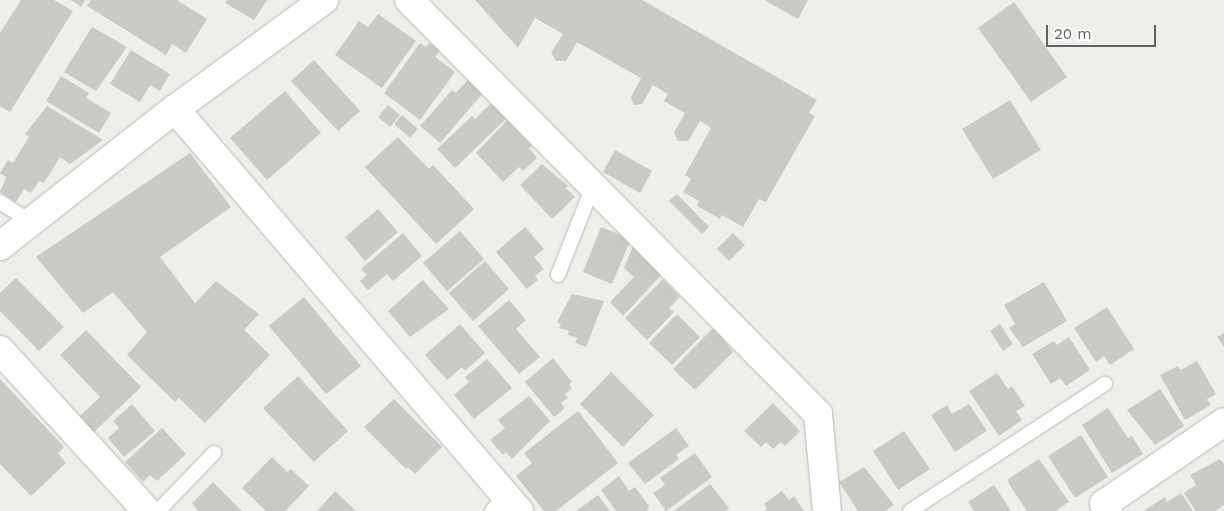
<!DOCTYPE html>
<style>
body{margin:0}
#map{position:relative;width:1224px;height:511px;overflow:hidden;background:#f0eee8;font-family:"Work Sans",sans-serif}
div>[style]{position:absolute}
.building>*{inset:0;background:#cbc9c4}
.roads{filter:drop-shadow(0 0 1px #b5b8bb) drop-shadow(0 0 1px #b5b8bb)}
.service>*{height:14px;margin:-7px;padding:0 7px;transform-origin:7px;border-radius:7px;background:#fff}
.minor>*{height:28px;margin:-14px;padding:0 14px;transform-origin:14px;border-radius:14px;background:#fff}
.tertiary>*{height:28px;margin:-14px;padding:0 14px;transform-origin:14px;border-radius:14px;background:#fff}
span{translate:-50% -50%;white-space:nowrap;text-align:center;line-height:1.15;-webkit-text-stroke:4px #fff;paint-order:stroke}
.scale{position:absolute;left:1046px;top:25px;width:110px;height:22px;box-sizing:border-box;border:2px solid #5f6366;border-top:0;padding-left:6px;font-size:15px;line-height:18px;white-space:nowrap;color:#5f6366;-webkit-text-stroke:4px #fff;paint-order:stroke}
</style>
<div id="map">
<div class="building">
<div style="clip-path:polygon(21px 0,54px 0,73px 11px,10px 112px,0 106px,0 33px)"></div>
<div style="clip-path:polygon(71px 0,85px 0,81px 7px)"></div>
<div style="clip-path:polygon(91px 0,177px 0,207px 19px,186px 53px,172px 44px,166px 55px,87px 6px)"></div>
<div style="clip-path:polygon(227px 0,267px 0,254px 20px,225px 3px)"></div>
<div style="clip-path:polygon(475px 0,642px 0,817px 100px,809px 113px,815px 116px,766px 202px,759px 199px,743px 227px,722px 215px,720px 219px,697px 206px,699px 201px,683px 192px,691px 179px,685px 175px,711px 128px,700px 121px,688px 141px,678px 141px,674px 133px,685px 113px,664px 101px,668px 94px,653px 85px,642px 104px,634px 105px,631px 97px,641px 78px,577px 42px,566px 61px,556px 61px,551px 53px,563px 34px,535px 18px,518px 48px)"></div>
<div style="clip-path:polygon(764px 0,808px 0,798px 19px)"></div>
<div style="clip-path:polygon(1014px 2px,1067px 77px,1031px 102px,978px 28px)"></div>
<div style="clip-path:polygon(378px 14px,416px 41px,382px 88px,335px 55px,359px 21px,368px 27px)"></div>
<div style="clip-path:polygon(92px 27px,127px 47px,96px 91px,64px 72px)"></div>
<div style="clip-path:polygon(420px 43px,426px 47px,429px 43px,440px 50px,435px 57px,455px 72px,420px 120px,384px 93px)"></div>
<div style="clip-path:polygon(131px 50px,170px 74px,160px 91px,150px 85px,140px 102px,110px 84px)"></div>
<div style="clip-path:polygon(314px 60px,360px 111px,338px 131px,291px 81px)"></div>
<div style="clip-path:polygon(61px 76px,89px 93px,86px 98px,111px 113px,99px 133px,46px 101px)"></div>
<div style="clip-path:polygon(468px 80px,483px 93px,440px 143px,420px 126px,452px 90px,456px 93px)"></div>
<div style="clip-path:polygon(285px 91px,321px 133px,267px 180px,230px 138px)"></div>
<div style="clip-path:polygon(1010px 100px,1041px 150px,993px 179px,962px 129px)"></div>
<div style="clip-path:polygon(493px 101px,508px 117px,455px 168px,437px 149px,472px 116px,475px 119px)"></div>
<div style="clip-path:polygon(388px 105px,400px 115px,390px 127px,378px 117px)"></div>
<div style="clip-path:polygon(47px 106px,103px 140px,70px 164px,60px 157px,44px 183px,39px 181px,31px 193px,24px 189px,16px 202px,0 192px,6px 177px,0 173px,8px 160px,13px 163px,29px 137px,25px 134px)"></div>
<div style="clip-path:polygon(402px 115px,418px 129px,410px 138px,394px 124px)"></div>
<div style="clip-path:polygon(507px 120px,532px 146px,529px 148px,537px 158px,523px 171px,519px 167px,503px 182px,476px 153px)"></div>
<div style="clip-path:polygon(398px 137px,429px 169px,433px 165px,474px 209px,436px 244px,365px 167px)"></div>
<div style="clip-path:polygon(615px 150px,652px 171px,640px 193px,603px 172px)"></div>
<div style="clip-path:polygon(190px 153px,231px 207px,160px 257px,195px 303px,216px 281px,259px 314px,244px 330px,270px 355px,205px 423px,179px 398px,175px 402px,127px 355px,147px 332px,113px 292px,83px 313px,36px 257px)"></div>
<div style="clip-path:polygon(542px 164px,568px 186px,566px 188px,575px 197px,552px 219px,520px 185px)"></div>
<div style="clip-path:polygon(677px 194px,709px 227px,702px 234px,669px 201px)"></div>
<div style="clip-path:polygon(378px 209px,398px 232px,365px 261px,345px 237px)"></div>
<div style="clip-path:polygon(525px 227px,544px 249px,534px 257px,544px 269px,535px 276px,538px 280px,527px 289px,496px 252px)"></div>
<div style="clip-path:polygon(601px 227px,631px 239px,612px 284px,583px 272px)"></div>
<div style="clip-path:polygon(460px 231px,484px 259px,447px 291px,423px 263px)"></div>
<div style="clip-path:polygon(403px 233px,422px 256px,393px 281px,387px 274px,368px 290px,360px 281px,367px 275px,361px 269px)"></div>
<div style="clip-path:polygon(733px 233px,745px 245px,729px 261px,717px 249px)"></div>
<div style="clip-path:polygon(634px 244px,664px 272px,623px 316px,610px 302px,634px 277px,624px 268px)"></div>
<div style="clip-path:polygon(485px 261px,509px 289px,473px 321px,449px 293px)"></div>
<div style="clip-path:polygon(16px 278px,64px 327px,39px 351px,0 311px,0 293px)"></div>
<div style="clip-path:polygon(663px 279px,680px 297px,669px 308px,674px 312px,647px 340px,625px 318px)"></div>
<div style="clip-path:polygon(423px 280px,449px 309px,410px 337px,388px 311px)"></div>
<div style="clip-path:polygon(1044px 282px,1067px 321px,1023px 347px,1009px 328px,1015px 324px,1004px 305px)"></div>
<div style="clip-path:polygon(572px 294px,604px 301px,586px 347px,575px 343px,577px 338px,568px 335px,569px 331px,559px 328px,561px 324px,557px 322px)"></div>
<div style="clip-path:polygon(304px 297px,361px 366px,326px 394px,269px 326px)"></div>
<div style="clip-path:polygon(509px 300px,526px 320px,516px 329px,540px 357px,519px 374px,478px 326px)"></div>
<div style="clip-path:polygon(1107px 307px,1134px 349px,1110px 365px,1104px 356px,1096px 362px,1074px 328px)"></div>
<div style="clip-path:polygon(677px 314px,700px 337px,672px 365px,649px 343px)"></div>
<div style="clip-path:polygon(460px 324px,485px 353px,465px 371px,462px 367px,447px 380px,425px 355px)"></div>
<div style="clip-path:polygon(1000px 324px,1013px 344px,1003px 351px,990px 331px)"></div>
<div style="clip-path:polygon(714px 327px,733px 352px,695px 390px,673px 369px)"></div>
<div style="clip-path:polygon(86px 330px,141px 387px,92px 434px,77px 419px,100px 397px,60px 355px)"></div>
<div style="clip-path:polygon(1224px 333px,1224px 347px,1217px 337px)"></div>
<div style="clip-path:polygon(1069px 337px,1090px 370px,1066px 386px,1060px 378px,1051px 384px,1032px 354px,1054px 341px,1057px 345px)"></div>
<div style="clip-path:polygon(553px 358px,572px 382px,569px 384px,572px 388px,565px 394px,568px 398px,561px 403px,565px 408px,554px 417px,525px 382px)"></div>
<div style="clip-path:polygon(487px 359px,512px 388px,474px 419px,454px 395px,469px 382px,465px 377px)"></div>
<div style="clip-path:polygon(1197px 361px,1216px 394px,1207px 399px,1211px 405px,1185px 420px,1160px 375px,1178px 366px,1181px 370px)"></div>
<div style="clip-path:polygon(611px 372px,654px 415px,623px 447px,580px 404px)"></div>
<div style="clip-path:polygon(997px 373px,1008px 389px,1012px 386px,1025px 406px,1016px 411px,1022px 420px,999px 436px,969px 391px)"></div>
<div style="clip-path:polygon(298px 376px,348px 431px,314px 462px,263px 408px)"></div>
<div style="clip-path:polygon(0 379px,64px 447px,58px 453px,66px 463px,31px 496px,0 464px)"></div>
<div style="clip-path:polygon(1160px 389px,1184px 426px,1155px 445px,1127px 410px)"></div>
<div style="clip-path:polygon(529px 396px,550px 421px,512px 459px,506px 452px,503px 455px,490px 440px,505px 428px,498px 420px)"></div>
<div style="clip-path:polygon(394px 399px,442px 447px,415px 474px,408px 467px,406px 469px,364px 427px)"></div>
<div style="clip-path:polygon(773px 403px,800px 431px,785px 446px,781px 442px,773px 449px,766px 442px,761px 447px,744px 431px)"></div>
<div style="clip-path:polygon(132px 404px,155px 431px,124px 457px,108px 438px,119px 428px,113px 421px)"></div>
<div style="clip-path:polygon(969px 404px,987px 431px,955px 452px,931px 415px,947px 405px,952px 414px)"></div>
<div style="clip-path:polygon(1108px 408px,1128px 438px,1132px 436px,1143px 454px,1112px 473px,1082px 425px)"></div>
<div style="clip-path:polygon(578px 411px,618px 463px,556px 511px,544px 511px,516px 476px,532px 463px,524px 453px)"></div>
<div style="clip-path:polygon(162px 428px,186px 454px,157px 481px,150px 475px,143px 482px,125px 462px)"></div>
<div style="clip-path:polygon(676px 428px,689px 446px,676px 455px,679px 459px,645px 484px,628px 463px)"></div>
<div style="clip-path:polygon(904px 431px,930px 469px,898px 490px,873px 451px)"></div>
<div style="clip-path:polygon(1081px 435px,1108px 477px,1075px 498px,1048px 456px)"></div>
<div style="clip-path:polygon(695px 453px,712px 477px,666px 511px,653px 493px,665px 485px,660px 478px)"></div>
<div style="clip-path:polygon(272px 457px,287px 472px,291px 469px,309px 486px,285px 511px,266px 511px,242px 488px)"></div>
<div style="clip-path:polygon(1039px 459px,1069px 502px,1055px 511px,1027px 511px,1009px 484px,1008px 479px)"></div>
<div style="clip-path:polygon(1220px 459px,1224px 464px,1224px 505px,1215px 511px,1196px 511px,1184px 493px,1196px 485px,1190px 475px)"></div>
<div style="clip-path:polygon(864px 467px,894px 505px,885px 511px,858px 511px,839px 482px)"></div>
<div style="clip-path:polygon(619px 476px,629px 491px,635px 487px,649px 506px,647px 511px,616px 511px,601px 490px)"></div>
<div style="clip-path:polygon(213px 482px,242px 511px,198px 511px,192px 503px)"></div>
<div style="clip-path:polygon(710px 484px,729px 508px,725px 511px,674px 511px)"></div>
<div style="clip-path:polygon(994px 485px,1011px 511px,974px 511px,968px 502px)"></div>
<div style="clip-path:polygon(335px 491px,356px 511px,317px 511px)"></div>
<div style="clip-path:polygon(782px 491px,789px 500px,794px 496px,804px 511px,764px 511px,767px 509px,764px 504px)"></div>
<div style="clip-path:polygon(1181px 493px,1193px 511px,1143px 511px,1165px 497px,1167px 502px)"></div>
<div style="clip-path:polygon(598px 495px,610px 511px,576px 511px)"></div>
</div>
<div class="roads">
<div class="service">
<div style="left:0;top:202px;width:37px;rotate:33deg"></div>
<div style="left:558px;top:275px;width:96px;rotate:-68.5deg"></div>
<div style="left:158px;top:511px;width:81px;rotate:-46deg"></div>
<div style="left:492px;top:511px;width:22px;rotate:-51deg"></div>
<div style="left:910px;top:511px;width:233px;rotate:-33.1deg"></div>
</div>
<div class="minor">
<div style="left:409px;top:0;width:582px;rotate:45.35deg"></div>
<div style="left:818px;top:414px;width:97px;rotate:84.7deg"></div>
<div style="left:175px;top:109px;width:529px;rotate:49.45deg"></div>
<div style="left:0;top:350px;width:218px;rotate:47.6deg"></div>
<div style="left:1108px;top:511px;width:8px;rotate:-120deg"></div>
<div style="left:1104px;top:504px;width:145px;rotate:-34.3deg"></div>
</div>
<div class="tertiary">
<div style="left:0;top:246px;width:222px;rotate:-38.1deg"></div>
<div style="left:175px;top:109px;width:185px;rotate:-36.2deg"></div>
</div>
</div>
<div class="scale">20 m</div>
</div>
